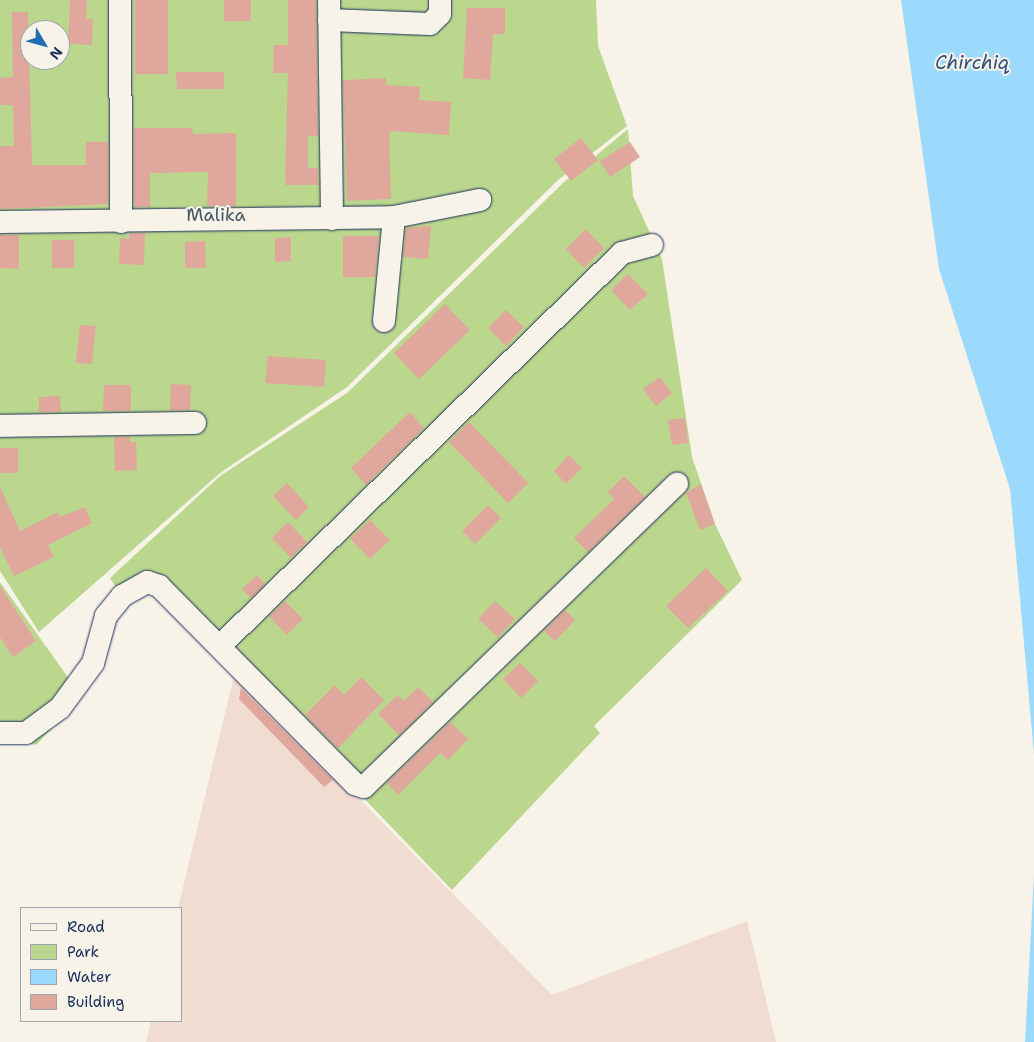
<!DOCTYPE html>
<style>
body{margin:0}
#map{position:relative;width:1034px;height:1042px;overflow:hidden;background:#f7f3e8;font-family:"Shantell Sans",sans-serif}
div>[style]{position:absolute}
.built>*{inset:0;background:#f0dcd1}
.green>*{inset:0;background:#bbd68d}
.water>*{inset:0;background:#9bdafc}
.building>*{inset:0;background:#e0a79c}
.roads{filter:drop-shadow(0 0 1px #1b2f5e) drop-shadow(0 0 1px #1b2f5e)}
.street>*{height:22px;margin:-11px;padding:0 11px;transform-origin:11px;border-radius:11px;background:#f7f3e8}
span{translate:-50% -50%;white-space:nowrap;text-align:center;line-height:1.15;-webkit-text-stroke:4px #f7f3e8;paint-order:stroke}
.park-label{font-size:18px;color:#43596a}
.water-label{font-size:19px;color:#35517e;font-style:italic}
.legend{position:absolute;left:20px;top:907px;width:162px;height:115px;box-sizing:border-box;background:#f7f3e8;border:1px solid #9fa5b1;margin:0;padding:6px 9px;list-style:none;font-size:15px;color:#1b2f5e}
.legend li{display:flex;align-items:center;gap:10px;height:25px}
.legend b{width:25px;border:1px solid #9fa5b1}
.north{position:absolute;left:20px;top:20px;width:50px;height:50px;box-sizing:border-box;background:#f7f3e8;border:1px solid #9fa5b1;border-radius:50%;rotate:127deg;font-size:14px;font-weight:700;line-height:20px;text-align:center;color:#1b2f5e}
.north::after{content:'';display:block;margin:auto;width:18px;height:22px;background:#1f6fb2;clip-path:polygon(50% 0,100% 100%,50% 72%,0 100%)}
</style>
<div id="map">
<div class="built">
<div style="clip-path:polygon(235px 672px,552px 995px,747px 921px,776px 1042px,146px 1042px,151px 1021px,181px 1021px,178px 908px)"></div>
</div>
<div class="green">
<div style="clip-path:polygon(evenodd,0 0,596px 0,598px 46px,627px 126px,558px 180px,347px 387px,220px 473px,39px 632px,0 571px,0 0,30px 30px,60px 30px,60px 60px,30px 60px,30px 30px)"></div>
<div style="clip-path:polygon(628px 129px,633px 196px,662px 259px,692px 457px,715px 524px,742px 580px,594px 726px,600px 733px,452px 890px,153px 579px,122px 596px,110px 578px,220px 476px,347px 393px,563px 183px)"></div>
<div style="clip-path:polygon(0 582px,82px 697px,36px 745px,0 736px)"></div>
</div>
<div class="water">
<div style="clip-path:polygon(901px 0,1034px 0,1034px 754px,1010px 489px,939px 269px)"></div>
<div style="clip-path:polygon(1034px 875px,1034px 1042px,1025px 1042px)"></div>
</div>
<div class="building">
<div style="clip-path:polygon(70px 0,87px 0,86px 19px,93px 19px,92px 45px,68px 44px)"></div>
<div style="clip-path:polygon(135px 0,168px 0,168px 74px,135px 74px)"></div>
<div style="clip-path:polygon(224px 0,251px 0,251px 21px,224px 21px)"></div>
<div style="clip-path:polygon(288px 0,316px 0,318px 136px,308px 136px,308px 168px,318px 168px,318px 185px,285px 185px,288px 73px,273px 73px,274px 45px,288px 45px)"></div>
<div style="clip-path:polygon(467px 8px,505px 8px,505px 34px,493px 34px,490px 80px,463px 78px)"></div>
<div style="clip-path:polygon(12px 12px,28px 12px,32px 165px,86px 165px,86px 142px,108px 142px,108px 204px,0 209px,0 146px,14px 146px,13px 105px,0 105px,0 78px,13px 77px)"></div>
<div style="clip-path:polygon(176px 72px,224px 72px,224px 89px,177px 89px)"></div>
<div style="clip-path:polygon(386px 78px,386px 85px,420px 87px,419px 100px,451px 102px,449px 135px,389px 131px,391px 199px,347px 201px,343px 80px)"></div>
<div style="clip-path:polygon(134px 128px,192px 128px,193px 134px,236px 133px,236px 206px,207px 206px,208px 172px,150px 173px,150px 207px,134px 207px)"></div>
<div style="clip-path:polygon(581px 138px,598px 160px,571px 181px,554px 159px)"></div>
<div style="clip-path:polygon(630px 142px,640px 157px,610px 177px,600px 161px)"></div>
<div style="clip-path:polygon(431px 226px,428px 259px,403px 257px,406px 228px)"></div>
<div style="clip-path:polygon(586px 229px,604px 248px,584px 268px,566px 249px)"></div>
<div style="clip-path:polygon(129px 233px,145px 233px,144px 265px,119px 264px,120px 238px,129px 239px)"></div>
<div style="clip-path:polygon(0 235px,19px 235px,19px 269px,0 268px)"></div>
<div style="clip-path:polygon(343px 236px,379px 236px,375px 277px,343px 277px)"></div>
<div style="clip-path:polygon(291px 237px,291px 261px,275px 262px,275px 238px)"></div>
<div style="clip-path:polygon(52px 240px,74px 240px,74px 268px,52px 268px)"></div>
<div style="clip-path:polygon(205px 241px,206px 268px,185px 268px,185px 242px)"></div>
<div style="clip-path:polygon(628px 274px,648px 294px,630px 310px,611px 290px)"></div>
<div style="clip-path:polygon(445px 304px,470px 330px,419px 379px,394px 353px)"></div>
<div style="clip-path:polygon(506px 310px,524px 327px,506px 346px,488px 328px)"></div>
<div style="clip-path:polygon(80px 325px,96px 326px,92px 364px,76px 363px)"></div>
<div style="clip-path:polygon(268px 356px,326px 360px,324px 387px,265px 383px)"></div>
<div style="clip-path:polygon(660px 377px,672px 393px,656px 406px,643px 389px)"></div>
<div style="clip-path:polygon(171px 384px,191px 385px,190px 410px,170px 410px)"></div>
<div style="clip-path:polygon(104px 385px,131px 385px,131px 411px,103px 411px)"></div>
<div style="clip-path:polygon(60px 396px,61px 412px,39px 412px,39px 397px)"></div>
<div style="clip-path:polygon(410px 412px,424px 428px,366px 485px,351px 468px)"></div>
<div style="clip-path:polygon(685px 418px,688px 443px,672px 445px,668px 420px)"></div>
<div style="clip-path:polygon(469px 422px,528px 483px,508px 503px,449px 442px)"></div>
<div style="clip-path:polygon(114px 437px,130px 437px,130px 442px,136px 442px,137px 470px,115px 471px)"></div>
<div style="clip-path:polygon(0 448px,18px 448px,18px 473px,0 473px)"></div>
<div style="clip-path:polygon(569px 455px,582px 468px,566px 484px,554px 471px)"></div>
<div style="clip-path:polygon(624px 476px,645px 497px,588px 552px,574px 538px,614px 499px,608px 492px)"></div>
<div style="clip-path:polygon(287px 483px,309px 507px,296px 520px,273px 496px)"></div>
<div style="clip-path:polygon(701px 484px,715px 524px,700px 530px,686px 493px)"></div>
<div style="clip-path:polygon(0 487px,20px 531px,58px 512px,60px 517px,85px 507px,92px 523px,48px 545px,54px 557px,14px 576px,0 547px)"></div>
<div style="clip-path:polygon(488px 505px,501px 518px,475px 544px,462px 531px)"></div>
<div style="clip-path:polygon(370px 520px,390px 540px,370px 559px,350px 539px)"></div>
<div style="clip-path:polygon(288px 522px,307px 542px,291px 558px,272px 538px)"></div>
<div style="clip-path:polygon(706px 568px,728px 591px,688px 628px,666px 606px)"></div>
<div style="clip-path:polygon(257px 575px,265px 584px,251px 598px,242px 589px)"></div>
<div style="clip-path:polygon(0 586px,36px 641px,13px 657px,0 637px)"></div>
<div style="clip-path:polygon(285px 601px,303px 619px,287px 635px,269px 616px)"></div>
<div style="clip-path:polygon(495px 601px,515px 619px,498px 637px,478px 619px)"></div>
<div style="clip-path:polygon(565px 610px,575px 620px,555px 641px,544px 631px)"></div>
<div style="clip-path:polygon(520px 663px,538px 681px,521px 698px,503px 679px)"></div>
<div style="clip-path:polygon(361px 677px,384px 700px,338px 748px,305px 715px,335px 685px,344px 695px)"></div>
<div style="clip-path:polygon(418px 687px,433px 702px,399px 735px,378px 714px,398px 695px,404px 701px)"></div>
<div style="clip-path:polygon(241px 688px,333px 780px,324px 787px,239px 699px)"></div>
<div style="clip-path:polygon(450px 722px,468px 739px,448px 760px,440px 753px,398px 795px,387px 783px)"></div>
</div>
<div class="roads">
<div class="street">
<div style="left:120px;top:0;width:222px;rotate:89.7deg"></div>
<div style="left:329px;top:0;width:219px;rotate:89.2deg"></div>
<div style="left:329px;top:20px;width:101px;rotate:2.3deg"></div>
<div style="left:430px;top:24px;width:14px;rotate:-45deg"></div>
<div style="left:440px;top:14px;width:14px;rotate:-90deg"></div>
<div style="left:0;top:222px;width:394px;rotate:-0.7deg"></div>
<div style="left:394px;top:217px;width:88px;rotate:-11.2deg"></div>
<div style="left:384px;top:321px;width:104px;rotate:-84.5deg"></div>
<div style="left:0;top:426px;width:195px;rotate:-0.9deg"></div>
<div style="left:220px;top:646px;width:562px;rotate:-44.35deg"></div>
<div style="left:622px;top:253px;width:31px;rotate:-15deg"></div>
<div style="left:0;top:733px;width:26px"></div>
<div style="left:26px;top:733px;width:42px;rotate:-36.3deg"></div>
<div style="left:60px;top:708px;width:56px;rotate:-53.7deg"></div>
<div style="left:93px;top:663px;width:49px;rotate:-74.5deg"></div>
<div style="left:106px;top:616px;width:26px;rotate:-51deg"></div>
<div style="left:122px;top:596px;width:29px;rotate:-29deg"></div>
<div style="left:147px;top:582px;width:13px;rotate:18deg"></div>
<div style="left:159px;top:586px;width:279px;rotate:45.3deg"></div>
<div style="left:355px;top:784px;width:9px;rotate:18deg"></div>
<div style="left:364px;top:787px;width:436px;rotate:-44.1deg"></div>
</div>
</div>
<div class="park-label">
<span style="left:216px;top:215px">Malika</span>
</div>
<div class="water-label">
<span style="left:972px;top:63px">Chirchiq</span>
</div>
<ul class="legend">
<li><b style="height:6px;background:#f7f3e8"></b>Road</li>
<li><b style="height:14px;background:#bbd68d"></b>Park</li>
<li><b style="height:14px;background:#9bdafc"></b>Water</li>
<li><b style="height:14px;background:#e0a79c"></b>Building</li>
</ul>
<div class="north">N</div>
</div>
